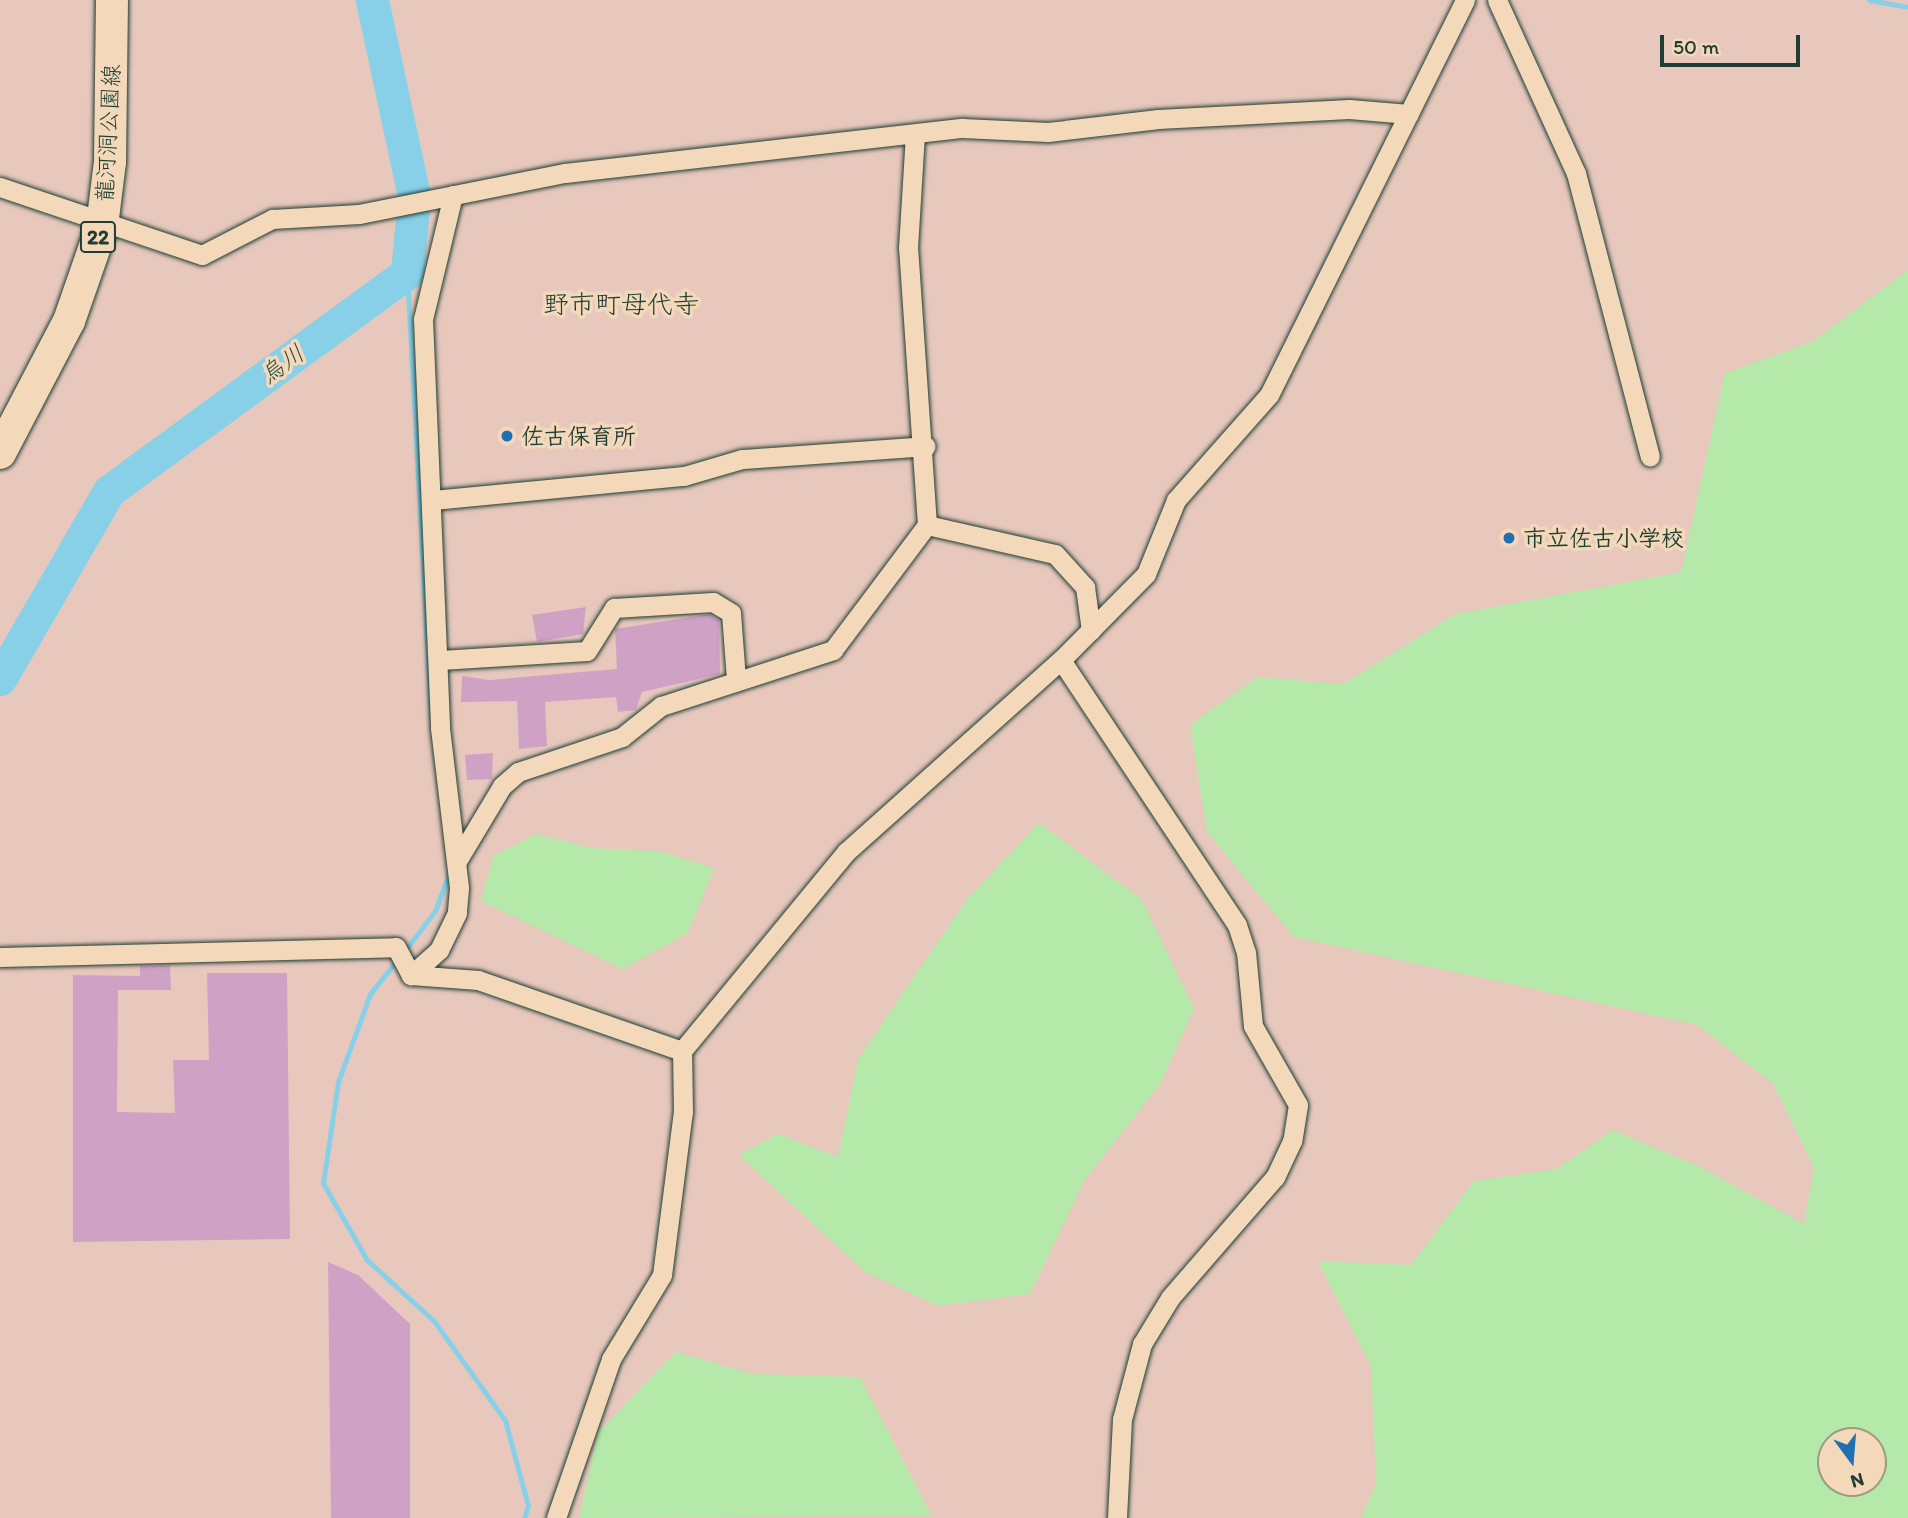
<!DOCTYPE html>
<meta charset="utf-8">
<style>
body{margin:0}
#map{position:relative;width:1908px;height:1518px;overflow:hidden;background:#e8c8bd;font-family:Itim,"Klee One",sans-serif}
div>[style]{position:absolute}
.green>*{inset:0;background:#b4e9aa}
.stream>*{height:5px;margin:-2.5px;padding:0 2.5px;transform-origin:2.5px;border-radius:2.5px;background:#87d0e8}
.river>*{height:33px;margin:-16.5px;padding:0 16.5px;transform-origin:16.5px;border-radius:16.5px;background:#87d0e8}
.building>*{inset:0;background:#cfa2c5}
.roads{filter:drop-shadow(0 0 2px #1f3d34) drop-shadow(0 0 2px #1f3d34)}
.street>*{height:19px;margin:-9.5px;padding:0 9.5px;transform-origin:9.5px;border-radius:9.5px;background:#f3d9ba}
.primary>*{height:32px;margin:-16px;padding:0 16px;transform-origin:16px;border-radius:16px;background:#f3d9ba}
.dots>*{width:19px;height:19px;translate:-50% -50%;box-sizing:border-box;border:4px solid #f3d9ba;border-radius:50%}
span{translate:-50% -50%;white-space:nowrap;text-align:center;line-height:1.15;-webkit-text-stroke:7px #f3d9ba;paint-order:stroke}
.shield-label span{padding:2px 5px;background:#f3d9ba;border:2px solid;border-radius:5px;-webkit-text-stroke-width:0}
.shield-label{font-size:21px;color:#1f3d34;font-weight:700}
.street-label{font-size:23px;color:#1f3d34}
.poi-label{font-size:23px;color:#1f3d34;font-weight:700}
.left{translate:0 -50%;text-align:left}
.water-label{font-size:24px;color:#294c46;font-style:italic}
.quarter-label{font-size:26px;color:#1f3d34}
.north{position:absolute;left:1817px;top:1427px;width:70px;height:70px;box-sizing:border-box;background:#f3d9ba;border:2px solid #9e9b84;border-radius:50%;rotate:164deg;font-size:19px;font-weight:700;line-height:28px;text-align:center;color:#1f3d34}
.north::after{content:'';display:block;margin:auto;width:24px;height:32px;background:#1f6fb2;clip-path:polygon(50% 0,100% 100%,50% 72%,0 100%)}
.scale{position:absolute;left:1660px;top:35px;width:140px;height:32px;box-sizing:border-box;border:4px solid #1f3d34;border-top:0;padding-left:9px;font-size:21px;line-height:24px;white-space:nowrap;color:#1f3d34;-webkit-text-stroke:5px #f3d9ba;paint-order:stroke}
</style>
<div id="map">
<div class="green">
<div style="clip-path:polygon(evenodd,1908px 270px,1908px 1518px,1361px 1518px,1376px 1483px,1371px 1366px,1318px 1261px,1411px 1265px,1474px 1181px,1557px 1169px,1613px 1130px,1698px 1166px,1804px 1224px,1814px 1167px,1773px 1084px,1698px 1025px,1294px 937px,1207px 832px,1190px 725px,1257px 677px,1343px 684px,1456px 614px,1681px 572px,1725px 373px,1812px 342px,1908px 270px,1831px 1441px,1873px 1441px,1873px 1483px,1831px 1483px,1831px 1441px)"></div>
<div style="clip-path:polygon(1039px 823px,1142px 900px,1194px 1009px,1160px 1084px,1084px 1181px,1030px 1294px,938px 1306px,865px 1272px,739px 1155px,778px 1134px,838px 1157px,858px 1059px,968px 898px)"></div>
<div style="clip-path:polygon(537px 834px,591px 848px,660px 851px,714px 868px,688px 933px,623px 969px,481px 901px,493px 856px)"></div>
<div style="clip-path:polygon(676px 1352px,752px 1374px,860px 1377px,931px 1515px,579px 1518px,598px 1432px)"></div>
</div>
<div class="stream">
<div style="left:1869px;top:0;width:40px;rotate:10deg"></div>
<div style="left:407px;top:273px;width:448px;rotate:86.9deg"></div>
<div style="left:403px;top:953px;width:53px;rotate:-52.7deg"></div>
<div style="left:435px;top:911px;width:43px;rotate:-69.4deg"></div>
<div style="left:397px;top:960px;width:43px;rotate:128.5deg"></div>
<div style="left:370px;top:994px;width:94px;rotate:110deg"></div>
<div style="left:338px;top:1082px;width:102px;rotate:98.4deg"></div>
<div style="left:323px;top:1183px;width:89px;rotate:60.3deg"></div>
<div style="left:367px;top:1260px;width:91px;rotate:42.3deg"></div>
<div style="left:434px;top:1321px;width:122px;rotate:54.4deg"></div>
<div style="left:505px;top:1420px;width:89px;rotate:75deg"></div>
<div style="left:528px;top:1506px;width:13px;rotate:108deg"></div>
</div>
<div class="river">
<div style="left:0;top:679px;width:217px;rotate:-59.9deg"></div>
<div style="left:109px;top:491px;width:369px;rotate:-36.2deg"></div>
<div style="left:407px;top:273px;width:77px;rotate:-84.8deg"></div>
<div style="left:414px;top:196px;width:200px;rotate:-102.1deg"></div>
</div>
<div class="building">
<div style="clip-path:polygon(586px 607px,583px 634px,537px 642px,532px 615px)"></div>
<div style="clip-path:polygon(710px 614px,719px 620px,720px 674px,642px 692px,636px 710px,618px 712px,616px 697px,545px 702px,547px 746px,519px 749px,517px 701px,461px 702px,462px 676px,489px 680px,617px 669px,615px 629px)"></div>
<div style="clip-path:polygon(493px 753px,492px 779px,467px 780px,465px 755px)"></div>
<div style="clip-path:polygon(170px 965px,171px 990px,118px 990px,117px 1112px,175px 1113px,173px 1060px,209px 1060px,207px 973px,287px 973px,290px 1239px,73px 1242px,73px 975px,140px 976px,140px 966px)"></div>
<div style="clip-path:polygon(328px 1262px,358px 1275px,410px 1324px,410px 1518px,331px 1518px)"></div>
</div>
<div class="roads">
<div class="street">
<div style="left:1497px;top:0;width:190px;rotate:65.5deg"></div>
<div style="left:1576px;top:173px;width:293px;rotate:75.4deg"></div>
<div style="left:0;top:187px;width:213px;rotate:18.6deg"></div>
<div style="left:202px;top:255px;width:79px;rotate:-27.2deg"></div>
<div style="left:272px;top:219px;width:87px;rotate:-3.3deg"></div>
<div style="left:359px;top:214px;width:210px;rotate:-11.3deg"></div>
<div style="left:565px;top:173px;width:400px;rotate:-6.5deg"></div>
<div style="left:962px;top:128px;width:86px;rotate:2.7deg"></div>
<div style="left:1048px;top:132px;width:111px;rotate:-6.7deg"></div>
<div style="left:1158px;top:119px;width:191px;rotate:-3deg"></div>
<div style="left:1349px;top:109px;width:60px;rotate:4.8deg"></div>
<div style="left:453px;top:195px;width:128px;rotate:103.6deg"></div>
<div style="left:423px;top:319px;width:409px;rotate:87.6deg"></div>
<div style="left:440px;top:728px;width:161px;rotate:83.2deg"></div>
<div style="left:459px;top:888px;width:25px;rotate:95deg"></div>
<div style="left:457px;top:913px;width:41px;rotate:115.9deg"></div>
<div style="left:439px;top:950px;width:38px;rotate:138deg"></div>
<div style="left:411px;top:975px;width:67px;rotate:4.3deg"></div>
<div style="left:478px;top:980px;width:216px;rotate:19.2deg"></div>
<div style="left:433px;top:500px;width:252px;rotate:-5.5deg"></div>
<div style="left:684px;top:476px;width:60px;rotate:-16.3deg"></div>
<div style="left:742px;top:459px;width:184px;rotate:-4deg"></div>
<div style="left:927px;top:525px;width:131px;rotate:12.8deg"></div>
<div style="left:1055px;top:554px;width:45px;rotate:47.7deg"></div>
<div style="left:1085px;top:587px;width:44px;rotate:82.2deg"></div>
<div style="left:440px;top:660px;width:147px;rotate:-3.5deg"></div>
<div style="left:587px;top:651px;width:51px;rotate:-57.9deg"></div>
<div style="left:614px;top:608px;width:99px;rotate:-3.5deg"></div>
<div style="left:713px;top:602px;width:21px;rotate:31deg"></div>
<div style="left:731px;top:613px;width:67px;rotate:85.7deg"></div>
<div style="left:1061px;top:660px;width:318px;rotate:56.4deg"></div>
<div style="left:1237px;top:925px;width:28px;rotate:72deg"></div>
<div style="left:1246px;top:952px;width:74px;rotate:84.6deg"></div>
<div style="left:1253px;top:1026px;width:91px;rotate:60.3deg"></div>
<div style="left:1298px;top:1105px;width:36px;rotate:99deg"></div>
<div style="left:1292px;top:1141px;width:40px;rotate:115deg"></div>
<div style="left:1275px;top:1177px;width:160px;rotate:131deg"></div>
<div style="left:1170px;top:1298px;width:54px;rotate:121.3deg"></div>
<div style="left:1142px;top:1344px;width:78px;rotate:104.9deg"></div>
<div style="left:1122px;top:1419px;width:99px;rotate:92.9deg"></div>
<div style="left:457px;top:861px;width:87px;rotate:-59deg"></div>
<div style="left:502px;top:786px;width:21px;rotate:-41deg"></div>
<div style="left:518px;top:772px;width:110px;rotate:-18.6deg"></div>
<div style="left:622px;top:737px;width:50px;rotate:-38.5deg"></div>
<div style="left:661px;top:706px;width:181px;rotate:-18deg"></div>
<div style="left:833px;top:650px;width:156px;rotate:-53.1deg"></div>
<div style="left:927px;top:525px;width:278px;rotate:-93.9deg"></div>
<div style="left:908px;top:248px;width:113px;rotate:-86.5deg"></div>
<div style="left:0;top:957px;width:396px;rotate:-1.4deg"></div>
<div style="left:396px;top:947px;width:32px;rotate:62deg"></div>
<div style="left:556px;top:1518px;width:168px;rotate:-70.9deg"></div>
<div style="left:611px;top:1359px;width:98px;rotate:-58.7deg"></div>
<div style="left:662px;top:1275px;width:164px;rotate:-82.7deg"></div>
<div style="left:683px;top:1112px;width:61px;rotate:-90.9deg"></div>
<div style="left:682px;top:1051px;width:258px;rotate:-50.5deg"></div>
<div style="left:846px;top:852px;width:288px;rotate:-41.8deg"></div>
<div style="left:1061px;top:660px;width:121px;rotate:-45.3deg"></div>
<div style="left:1146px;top:574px;width:80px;rotate:-67.9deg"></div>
<div style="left:1176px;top:500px;width:140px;rotate:-48.5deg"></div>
<div style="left:1269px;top:395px;width:441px;rotate:-63.6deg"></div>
</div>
<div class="primary">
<div style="left:0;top:453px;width:149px;rotate:-62.4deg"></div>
<div style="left:69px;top:321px;width:101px;rotate:-70.8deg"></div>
<div style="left:102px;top:226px;width:64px;rotate:-82.9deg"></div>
<div style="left:110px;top:162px;width:162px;rotate:-89.3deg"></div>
</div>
</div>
<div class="dots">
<div style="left:507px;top:436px;background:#1f6fb2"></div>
<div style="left:1509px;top:538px;background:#1f6fb2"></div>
</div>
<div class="shield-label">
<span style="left:98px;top:237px">22</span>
</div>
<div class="street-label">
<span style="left:108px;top:133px;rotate:-87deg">龍河洞公園線</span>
</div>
<div class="poi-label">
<span class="left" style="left:521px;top:436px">佐古保育所</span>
<span class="left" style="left:1523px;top:538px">市立佐古小学校</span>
</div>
<div class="water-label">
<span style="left:282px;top:364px;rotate:-36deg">烏川</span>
</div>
<div class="quarter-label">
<span style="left:621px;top:305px">野市町母代寺</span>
</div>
<div class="north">N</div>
<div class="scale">50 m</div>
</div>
